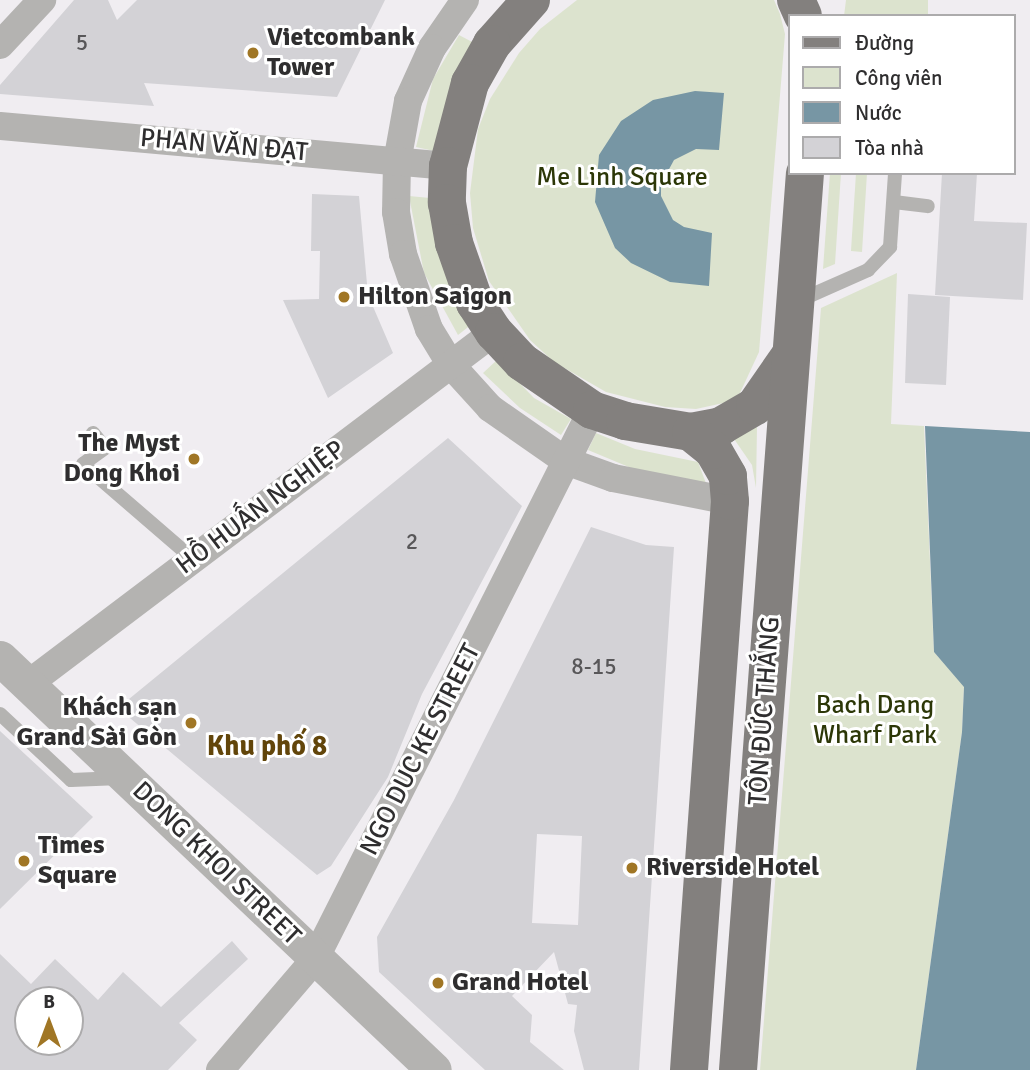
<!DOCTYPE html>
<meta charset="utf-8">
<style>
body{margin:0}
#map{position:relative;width:1030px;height:1070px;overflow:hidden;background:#f0edf1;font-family:Signika,sans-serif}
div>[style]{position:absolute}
.green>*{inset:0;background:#dce3ce}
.water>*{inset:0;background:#7796a4}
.building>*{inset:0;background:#d3d2d6}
.service>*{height:14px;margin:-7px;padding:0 7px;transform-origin:7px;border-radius:7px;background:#b4b3b1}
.minor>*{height:28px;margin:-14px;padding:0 14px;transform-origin:14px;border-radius:14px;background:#b4b3b1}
.tertiary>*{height:35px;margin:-17.5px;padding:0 17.5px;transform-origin:17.5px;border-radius:17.5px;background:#b4b3b1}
.primary>*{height:38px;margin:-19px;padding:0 19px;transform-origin:19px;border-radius:19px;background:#83807e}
.dots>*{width:19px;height:19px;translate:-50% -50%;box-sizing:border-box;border:4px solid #fff;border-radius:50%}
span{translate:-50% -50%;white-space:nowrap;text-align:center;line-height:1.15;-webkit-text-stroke:6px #fff;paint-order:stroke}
.number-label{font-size:23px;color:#585759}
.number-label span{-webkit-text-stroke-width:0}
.poi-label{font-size:26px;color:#2f2e2f;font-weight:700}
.left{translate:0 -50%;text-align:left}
.right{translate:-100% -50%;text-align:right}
.street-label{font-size:26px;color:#2f2e2f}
.park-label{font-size:26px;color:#2c3707}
.neighbourhood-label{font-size:28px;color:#62450a;font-weight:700}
.legend{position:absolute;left:788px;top:14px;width:228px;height:161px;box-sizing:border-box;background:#fff;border:2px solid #acabac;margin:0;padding:9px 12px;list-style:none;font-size:21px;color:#2f2e2f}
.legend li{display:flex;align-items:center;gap:14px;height:35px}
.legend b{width:35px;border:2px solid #acabac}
.north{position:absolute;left:14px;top:986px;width:70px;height:70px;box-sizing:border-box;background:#fff;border:2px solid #acabac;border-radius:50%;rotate:0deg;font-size:19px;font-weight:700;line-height:28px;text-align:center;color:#2f2e2f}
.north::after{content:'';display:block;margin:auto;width:24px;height:32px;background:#a07625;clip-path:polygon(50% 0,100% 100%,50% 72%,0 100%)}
</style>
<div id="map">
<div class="green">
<div style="clip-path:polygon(577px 0,774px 0,780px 14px,785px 34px,759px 352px,740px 393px,728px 402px,696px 409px,665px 407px,606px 392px,554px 362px,530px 340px,489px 281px,473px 228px,470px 193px,478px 129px,490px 99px,519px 53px,540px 29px)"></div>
<div style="clip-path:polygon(846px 0,928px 0,928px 16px,844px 16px)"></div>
<div style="clip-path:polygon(459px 35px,476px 44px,434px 151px,416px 147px,433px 79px)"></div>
<div style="clip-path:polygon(830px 173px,841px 173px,835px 264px,823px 269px)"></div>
<div style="clip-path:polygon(856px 173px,867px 173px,862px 252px,851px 251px)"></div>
<div style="clip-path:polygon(409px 196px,430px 198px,472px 324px,458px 335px,424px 273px)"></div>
<div style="clip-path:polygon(897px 273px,891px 424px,924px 426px,934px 652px,964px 686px,962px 732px,916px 1070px,760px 1070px,821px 308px)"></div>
<div style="clip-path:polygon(497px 360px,534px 398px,571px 419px,561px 435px,520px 408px,483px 373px)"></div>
<div style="clip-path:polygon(757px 427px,756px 488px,752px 465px,732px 436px)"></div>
<div style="clip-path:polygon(596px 433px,635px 449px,698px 462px,707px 486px,636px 470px,588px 450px)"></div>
</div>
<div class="water">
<div style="clip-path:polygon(695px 91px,724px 93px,719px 150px,696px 149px,674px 160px,661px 184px,661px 196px,673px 220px,684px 227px,712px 233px,709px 286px,670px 282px,631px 263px,615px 248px,595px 202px,599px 155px,621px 121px,653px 100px)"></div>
<div style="clip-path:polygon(925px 426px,1030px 432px,1030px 1070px,916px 1070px,962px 732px,964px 687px,934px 652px)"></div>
</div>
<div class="building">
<div style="clip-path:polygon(74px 0,108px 0,117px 20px,137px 0,385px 0,337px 97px,144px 83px,154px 106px,0 94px,0 85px)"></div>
<div style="clip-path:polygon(942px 173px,977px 173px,974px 221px,1027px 223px,1023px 300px,935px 295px)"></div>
<div style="clip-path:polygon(312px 194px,359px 196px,368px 295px,393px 353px,328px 398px,283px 300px,319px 299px,320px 251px,311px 251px)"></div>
<div style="clip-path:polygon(908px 294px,950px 297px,946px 385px,905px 383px)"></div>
<div style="clip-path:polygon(448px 438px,522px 506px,422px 694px,388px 777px,331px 866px,317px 875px,118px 708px)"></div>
<div style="clip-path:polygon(evenodd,591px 527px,646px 545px,674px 547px,639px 1070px,584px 1070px,574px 1031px,577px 1005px,568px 1004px,554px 952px,512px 996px,532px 1015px,530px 1042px,564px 1070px,485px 1070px,379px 972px,377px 937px,454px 800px,591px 527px,537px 834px,582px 836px,578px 925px,532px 923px,537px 834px)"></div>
<div style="clip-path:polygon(0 731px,93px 817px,0 909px)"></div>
<div style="clip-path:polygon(evenodd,232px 941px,248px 959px,179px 1023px,197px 1040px,168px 1070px,0 1070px,0 954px,31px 984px,55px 959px,98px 1000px,123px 972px,161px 1007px,232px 941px,28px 1000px,70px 1000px,70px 1042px,28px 1042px,28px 1000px)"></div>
</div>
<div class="service">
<div style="left:894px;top:202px;width:34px;rotate:7deg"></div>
<div style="left:798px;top:301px;width:77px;rotate:-23.9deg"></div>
<div style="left:868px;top:270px;width:32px;rotate:-46deg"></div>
<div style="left:890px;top:247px;width:74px;rotate:-86.1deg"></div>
<div style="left:93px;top:433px;width:19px;rotate:51deg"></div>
<div style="left:105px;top:448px;width:27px;rotate:144deg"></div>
<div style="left:83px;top:464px;width:145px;rotate:40.8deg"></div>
<div style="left:0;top:714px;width:97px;rotate:42.9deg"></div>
<div style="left:71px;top:780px;width:49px;rotate:-2.3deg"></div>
</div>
<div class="minor">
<div style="left:465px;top:0;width:58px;rotate:124.5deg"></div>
<div style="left:432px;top:48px;width:58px;rotate:114.4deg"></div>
<div style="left:408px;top:101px;width:62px;rotate:100.2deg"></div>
<div style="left:397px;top:162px;width:50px;rotate:91.1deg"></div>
<div style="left:396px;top:212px;width:43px;rotate:80.5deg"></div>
<div style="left:403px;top:254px;width:79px;rotate:70.9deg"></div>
<div style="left:429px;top:329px;width:42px;rotate:58.6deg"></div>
<div style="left:451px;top:365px;width:58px;rotate:47.8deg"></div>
<div style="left:490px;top:408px;width:93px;rotate:34.9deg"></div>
<div style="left:566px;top:461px;width:50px;rotate:19.9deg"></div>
<div style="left:613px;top:478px;width:119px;rotate:11.1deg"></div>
<div style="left:0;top:45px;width:62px;rotate:-47deg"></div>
<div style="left:0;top:126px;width:450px;rotate:5.1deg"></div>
<div style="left:28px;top:684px;width:584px;rotate:-37.07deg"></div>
<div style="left:220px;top:1070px;width:146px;rotate:-49.4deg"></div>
<div style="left:315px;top:959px;width:615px;rotate:-63.23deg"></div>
</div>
<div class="tertiary">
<div style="left:0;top:658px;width:598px;rotate:43.51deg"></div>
</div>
<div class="primary">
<div style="left:531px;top:0;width:59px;rotate:131.6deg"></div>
<div style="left:492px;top:44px;width:45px;rotate:119.4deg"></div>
<div style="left:470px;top:83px;width:86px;rotate:104.8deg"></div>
<div style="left:448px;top:166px;width:37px;rotate:92deg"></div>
<div style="left:447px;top:203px;width:41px;rotate:80.1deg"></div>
<div style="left:454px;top:243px;width:64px;rotate:70.7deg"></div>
<div style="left:475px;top:303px;width:35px;rotate:57deg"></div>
<div style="left:494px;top:332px;width:41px;rotate:47deg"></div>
<div style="left:522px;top:362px;width:85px;rotate:34.4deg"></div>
<div style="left:592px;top:410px;width:35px;rotate:18deg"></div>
<div style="left:625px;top:421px;width:67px;rotate:9.5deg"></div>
<div style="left:691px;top:432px;width:31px;rotate:-11deg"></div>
<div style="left:721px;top:426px;width:39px;rotate:-30deg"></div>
<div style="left:755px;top:406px;width:63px;rotate:-55.3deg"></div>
<div style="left:796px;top:0;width:17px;rotate:66deg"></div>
<div style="left:689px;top:1070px;width:570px;rotate:-85.88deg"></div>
<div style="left:730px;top:501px;width:25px;rotate:-95deg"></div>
<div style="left:728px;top:476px;width:30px;rotate:-120deg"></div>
<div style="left:713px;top:450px;width:28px;rotate:-141deg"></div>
<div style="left:738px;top:1070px;width:899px;rotate:-85.73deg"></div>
</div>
<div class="dots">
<div style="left:253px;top:53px;background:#a07625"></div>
<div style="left:344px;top:297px;background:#a07625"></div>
<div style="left:194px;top:459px;background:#a07625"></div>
<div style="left:191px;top:723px;background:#a07625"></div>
<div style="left:24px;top:861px;background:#a07625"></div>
<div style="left:632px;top:868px;background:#a07625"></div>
<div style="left:438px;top:983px;background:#a07625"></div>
</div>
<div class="number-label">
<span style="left:82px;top:43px">5</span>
<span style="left:412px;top:542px">2</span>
<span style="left:594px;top:667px">8-15</span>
</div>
<div class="poi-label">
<span class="left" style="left:267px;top:53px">Vietcombank<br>Tower</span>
<span class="left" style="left:358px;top:297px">Hilton Saigon</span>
<span class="right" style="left:180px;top:459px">The Myst<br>Dong Khoi</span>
<span class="right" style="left:177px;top:723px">Khách sạn<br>Grand Sài Gòn</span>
<span class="left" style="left:38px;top:861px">Times<br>Square</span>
<span class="left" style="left:646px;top:868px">Riverside Hotel</span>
<span class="left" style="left:452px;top:983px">Grand Hotel</span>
</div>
<div class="street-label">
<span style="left:224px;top:146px;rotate:5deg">PHAN VĂN ÐẠT</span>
<span style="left:261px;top:508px;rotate:-37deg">HỒ HUẤN NGHIỆP</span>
<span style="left:765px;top:711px;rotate:-86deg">TÔN ÐỨC THẮNG</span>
<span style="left:421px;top:750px;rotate:-63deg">NGO DUC KE STREET</span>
<span style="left:216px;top:864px;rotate:44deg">DONG KHOI STREET</span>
</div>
<div class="park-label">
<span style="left:622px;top:178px">Me Linh Square</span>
<span style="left:875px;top:721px">Bach Dang<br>Wharf Park</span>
</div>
<div class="neighbourhood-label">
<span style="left:267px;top:746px">Khu phố 8</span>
</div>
<ul class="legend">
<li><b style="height:9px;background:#83807e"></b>Đường</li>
<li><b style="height:19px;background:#dce3ce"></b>Công viên</li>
<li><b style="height:19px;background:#7796a4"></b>Nước</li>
<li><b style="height:19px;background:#d3d2d6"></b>Tòa nhà</li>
</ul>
<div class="north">B</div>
</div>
